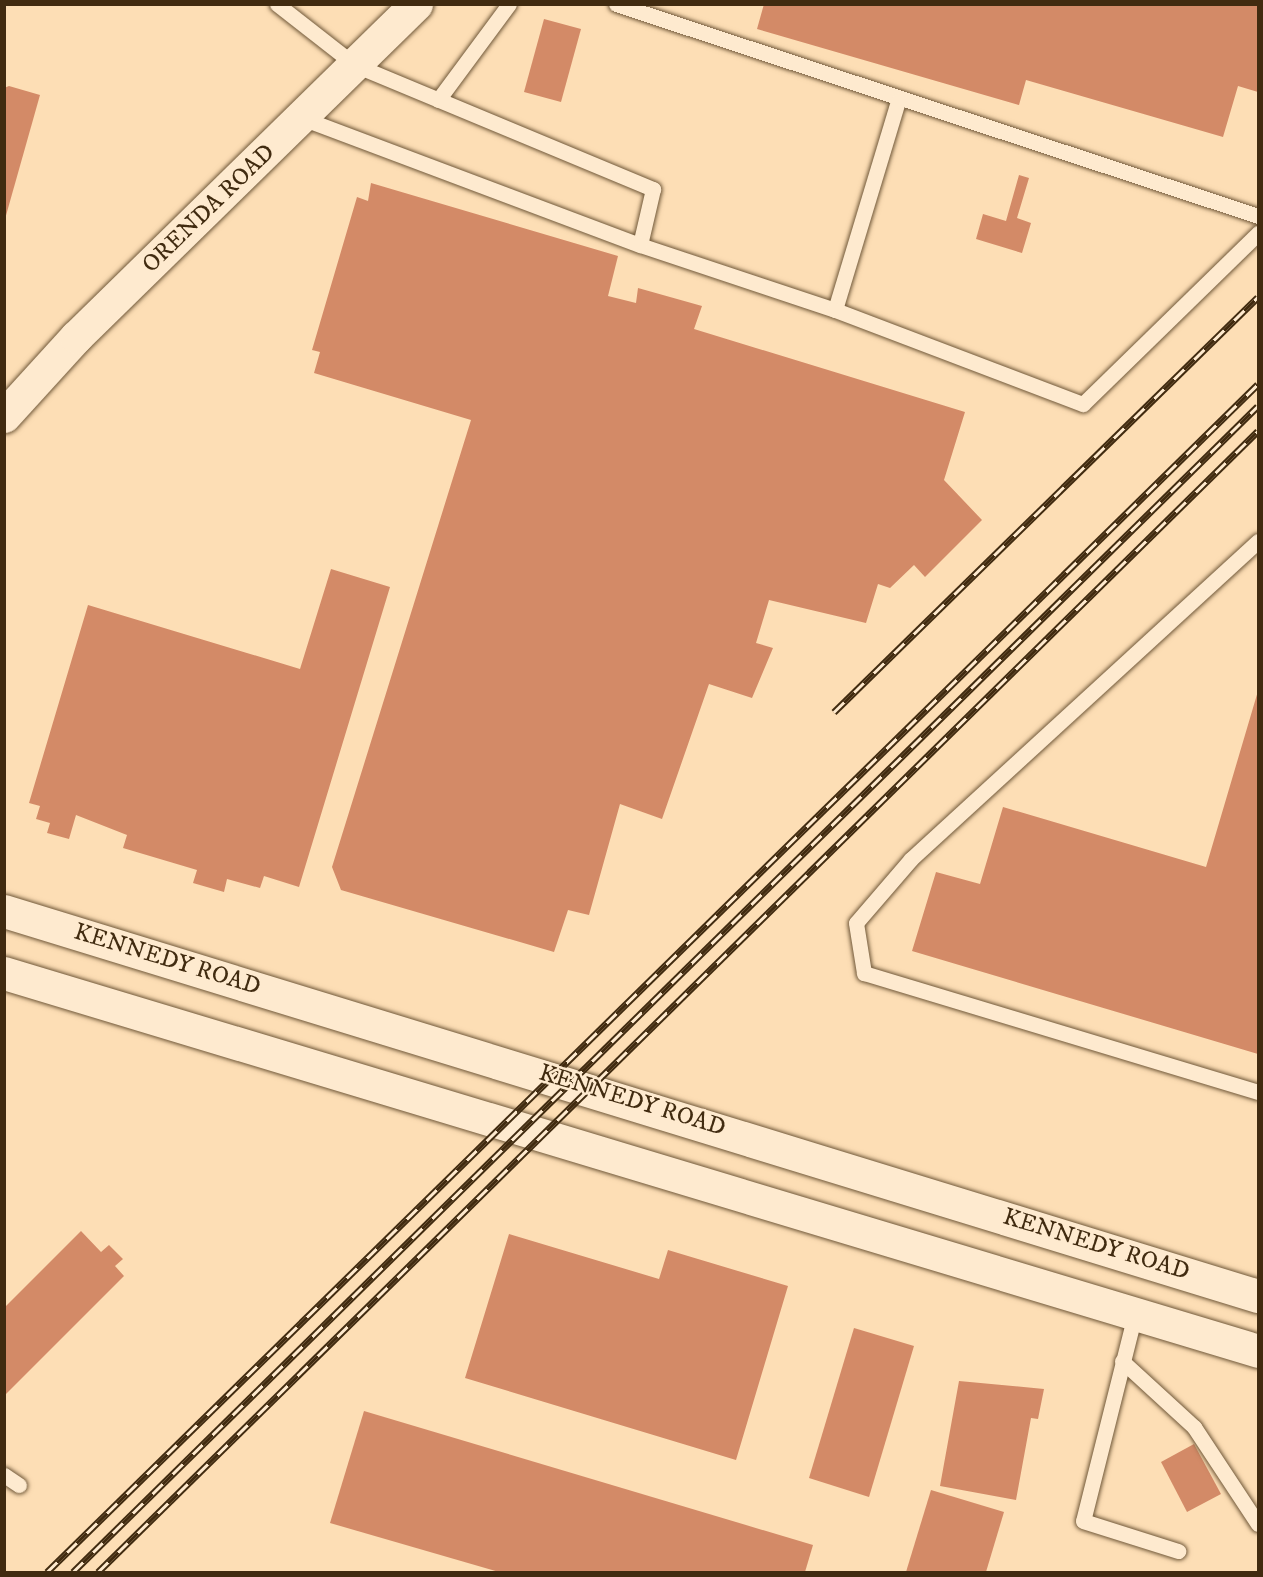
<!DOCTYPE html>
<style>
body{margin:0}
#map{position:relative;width:1263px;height:1577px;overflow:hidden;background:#fddeb5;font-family:"IM FELL DW Pica",serif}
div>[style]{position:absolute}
.building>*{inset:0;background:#d38a67}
.roads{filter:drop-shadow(0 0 2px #705839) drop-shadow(0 0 2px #705839)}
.service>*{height:15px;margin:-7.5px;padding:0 7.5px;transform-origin:7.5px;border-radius:7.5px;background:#feeacf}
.tertiary>*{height:33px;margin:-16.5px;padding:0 16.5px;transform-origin:16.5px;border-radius:16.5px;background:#feeacf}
.secondary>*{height:33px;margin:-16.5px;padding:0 16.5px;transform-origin:16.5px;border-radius:16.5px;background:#feeacf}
.rail>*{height:7px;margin-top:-3.5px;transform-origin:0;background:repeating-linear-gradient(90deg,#feeacf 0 14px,#412b10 0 28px);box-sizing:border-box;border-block:2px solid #412b10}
span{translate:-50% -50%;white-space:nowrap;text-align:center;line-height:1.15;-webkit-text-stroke:5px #feeacf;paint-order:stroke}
.street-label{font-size:24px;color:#412b10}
.frame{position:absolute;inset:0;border:6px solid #412b10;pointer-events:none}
</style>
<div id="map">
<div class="building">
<div style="clip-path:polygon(764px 4px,1258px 4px,1258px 92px,1238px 86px,1223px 137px,1026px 80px,1019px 105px,757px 29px)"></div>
<div style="clip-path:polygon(544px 19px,581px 29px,561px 102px,524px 92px)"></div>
<div style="clip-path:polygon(9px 86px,40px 95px,5px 219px,4px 88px)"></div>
<div style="clip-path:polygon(1019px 175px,1029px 178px,1017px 218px,1031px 223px,1022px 253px,976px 239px,983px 214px,1006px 221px)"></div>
<div style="clip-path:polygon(371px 183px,618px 256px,608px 296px,636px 303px,638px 288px,702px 306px,694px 329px,965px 412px,944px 480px,982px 520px,925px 577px,914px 565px,890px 588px,878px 584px,866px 623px,769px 600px,756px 643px,773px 648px,752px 698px,709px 684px,662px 819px,620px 804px,589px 915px,568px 910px,554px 952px,341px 890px,332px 867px,471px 420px,314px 373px,320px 352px,312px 350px,357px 197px,368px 201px)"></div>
<div style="clip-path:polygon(331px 569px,390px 587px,299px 887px,264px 876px,260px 888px,227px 879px,224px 892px,193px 883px,197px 870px,123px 848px,127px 835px,76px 815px,69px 839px,47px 833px,50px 823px,36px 819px,40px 806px,29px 803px,88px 605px,300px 669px)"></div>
<div style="clip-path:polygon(1258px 691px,1258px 1054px,912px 951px,936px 872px,980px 884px,1003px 807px,1206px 867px)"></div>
<div style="clip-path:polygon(81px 1231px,101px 1252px,109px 1245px,123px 1259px,115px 1266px,124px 1276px,5px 1395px,5px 1307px)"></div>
<div style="clip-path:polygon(509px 1234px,659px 1279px,668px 1250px,788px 1286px,736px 1460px,465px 1378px)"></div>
<div style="clip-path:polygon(854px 1328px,914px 1346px,869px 1497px,809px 1478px)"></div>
<div style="clip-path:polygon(959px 1381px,1044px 1389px,1038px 1419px,1031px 1418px,1016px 1500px,940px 1486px)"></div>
<div style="clip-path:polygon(364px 1411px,813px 1545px,805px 1572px,499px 1572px,330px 1523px)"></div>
<div style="clip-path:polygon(1194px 1444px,1221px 1494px,1187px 1512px,1161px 1462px)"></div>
<div style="clip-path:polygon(931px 1490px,1004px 1512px,986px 1572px,906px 1572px)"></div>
</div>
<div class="roads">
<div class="service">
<div style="left:277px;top:4px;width:99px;rotate:38deg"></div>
<div style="left:355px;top:65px;width:323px;rotate:22.6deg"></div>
<div style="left:653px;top:189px;width:57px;rotate:103.1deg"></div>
<div style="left:640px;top:245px;width:206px;rotate:18.4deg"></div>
<div style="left:616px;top:4px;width:676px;rotate:18.27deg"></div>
<div style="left:438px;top:100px;width:119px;rotate:-53.5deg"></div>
<div style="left:898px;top:101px;width:218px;rotate:106.8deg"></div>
<div style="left:835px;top:310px;width:265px;rotate:20.8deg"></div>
<div style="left:1083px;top:404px;width:245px;rotate:-44.3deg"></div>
<div style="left:302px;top:118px;width:361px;rotate:20.6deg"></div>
<div style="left:1258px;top:541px;width:471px;rotate:137.5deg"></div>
<div style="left:911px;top:859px;width:84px;rotate:130.7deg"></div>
<div style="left:856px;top:923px;width:51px;rotate:80.9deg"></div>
<div style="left:864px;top:973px;width:412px;rotate:16.8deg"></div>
<div style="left:1135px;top:1314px;width:213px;rotate:104.1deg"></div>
<div style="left:1083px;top:1521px;width:100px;rotate:17.5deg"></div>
<div style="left:1122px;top:1361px;width:98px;rotate:42.5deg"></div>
<div style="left:1194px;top:1427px;width:116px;rotate:56.6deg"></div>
<div style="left:4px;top:1475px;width:18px;rotate:34deg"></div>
</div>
<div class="tertiary">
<div style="left:4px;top:416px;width:107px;rotate:-47.7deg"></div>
<div style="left:76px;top:337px;width:476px;rotate:-44.4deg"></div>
</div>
<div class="secondary">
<div style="left:4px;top:911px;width:1312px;rotate:17.07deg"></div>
<div style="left:4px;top:973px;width:1310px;rotate:16.77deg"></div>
</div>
</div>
<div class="rail">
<div style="left:834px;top:712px;width:593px;rotate:-44.39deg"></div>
<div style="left:47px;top:1572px;width:1696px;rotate:-44.45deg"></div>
<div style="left:73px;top:1572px;width:1662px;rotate:-44.54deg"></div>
<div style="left:98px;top:1572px;width:1627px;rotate:-44.53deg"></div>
</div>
<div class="street-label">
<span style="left:209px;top:209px;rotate:-44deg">ORENDA ROAD</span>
<span style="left:167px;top:960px;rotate:17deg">KENNEDY ROAD</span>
<span style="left:632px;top:1101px;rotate:17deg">KENNEDY ROAD</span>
<span style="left:1096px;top:1245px;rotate:17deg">KENNEDY ROAD</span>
</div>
<div class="frame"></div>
</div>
